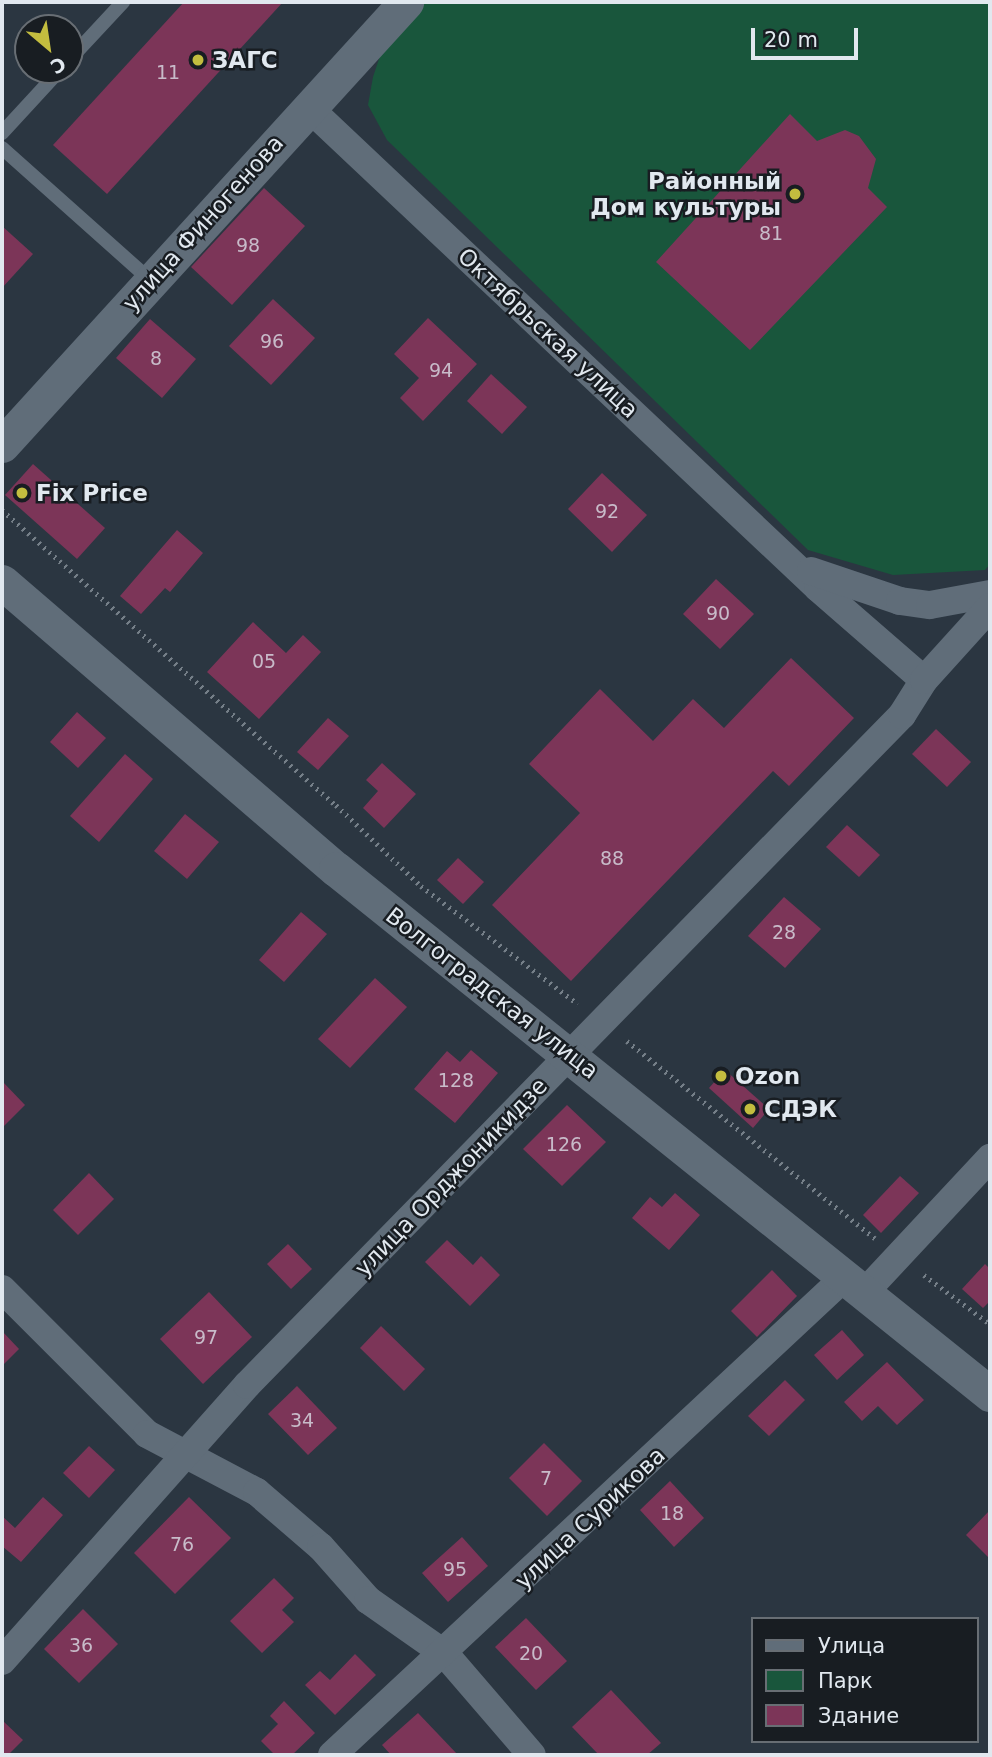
<!DOCTYPE html>
<meta charset="utf-8">
<style>
body{margin:0}
#map{position:relative;width:992px;height:1757px;overflow:hidden;background:#2b3641;font-family:"DejaVu Sans",sans-serif}
div>[style]{position:absolute}
.green>*{inset:0;background:#19563c}
.building>*{inset:0;background:#7c3558}
.path>*{height:4.5px;margin-top:-2.25px;transform-origin:0;background:repeating-linear-gradient(90deg,#757f88 0 2px,transparent 0 7px)}
.service>*{height:14px;margin:-7px;padding:0 7px;transform-origin:7px;border-radius:7px;background:#606d79}
.minor>*{height:28px;margin:-14px;padding:0 14px;transform-origin:14px;border-radius:14px;background:#606d79}
.tertiary>*{height:35px;margin:-17.5px;padding:0 17.5px;transform-origin:17.5px;border-radius:17.5px;background:#606d79}
.dots>*{width:19px;height:19px;translate:-50% -50%;box-sizing:border-box;border:4px solid #181d22;border-radius:50%}
span{translate:-50% -50%;white-space:nowrap;text-align:center;line-height:1.15;-webkit-text-stroke:5px #181d22;paint-order:stroke}
.number-label{font-size:19px;color:#c8bbc9}
.number-label span{-webkit-text-stroke-width:0}
.poi-label{font-size:23px;color:#e1e8ef;font-weight:700}
.left{translate:0 -50%;text-align:left}
.right{translate:-100% -50%;text-align:right}
.street-label{font-size:23px;color:#e1e8ef}
.frame{position:absolute;inset:0;border:4px solid #e1e8ef;pointer-events:none}
.legend{position:absolute;left:751px;top:1617px;width:228px;height:126px;box-sizing:border-box;background:#181d22;border:2px solid #686e74;margin:0;padding:9px 12px;list-style:none;font-size:21px;color:#e1e8ef}
.legend li{display:flex;align-items:center;gap:14px;height:35px}
.legend b{width:35px;border:2px solid #686e74}
.north{position:absolute;left:14px;top:14px;width:70px;height:70px;box-sizing:border-box;background:#181d22;border:2px solid #686e74;border-radius:50%;rotate:151deg;font-size:19px;font-weight:700;line-height:28px;text-align:center;color:#e1e8ef}
.north::after{content:'';display:block;margin:auto;width:24px;height:32px;background:#c3bd3f;clip-path:polygon(50% 0,100% 100%,50% 72%,0 100%)}
.scale{position:absolute;left:751px;top:28px;width:107px;height:32px;box-sizing:border-box;border:4px solid #e1e8ef;border-top:0;padding-left:9px;font-size:21px;line-height:24px;white-space:nowrap;color:#e1e8ef;-webkit-text-stroke:5px #181d22;paint-order:stroke}
</style>
<div id="map">
<div class="green">
<div style="clip-path:polygon(425px 2px,990px 2px,990px 564px,985px 570px,893px 575px,808px 550px,387px 140px,368px 105px,373px 77px,385px 41px)"></div>
</div>
<div class="building">
<div style="clip-path:polygon(184px 2px,283px 2px,107px 194px,53px 145px)"></div>
<div style="clip-path:polygon(790px 114px,817px 141px,845px 130px,859px 136px,876px 159px,868px 188px,887px 207px,750px 350px,656px 262px)"></div>
<div style="clip-path:polygon(264px 188px,305px 226px,232px 305px,191px 267px)"></div>
<div style="clip-path:polygon(2px 226px,33px 254px,2px 288px)"></div>
<div style="clip-path:polygon(273px 299px,315px 338px,271px 385px,229px 346px)"></div>
<div style="clip-path:polygon(428px 318px,477px 364px,423px 421px,400px 398px,419px 378px,394px 354px)"></div>
<div style="clip-path:polygon(150px 319px,196px 359px,162px 398px,116px 358px)"></div>
<div style="clip-path:polygon(491px 374px,527px 407px,502px 434px,467px 401px)"></div>
<div style="clip-path:polygon(33px 464px,105px 528px,77px 559px,5px 495px)"></div>
<div style="clip-path:polygon(602px 473px,647px 515px,612px 552px,568px 509px)"></div>
<div style="clip-path:polygon(177px 530px,203px 553px,170px 592px,165px 588px,141px 614px,120px 596px)"></div>
<div style="clip-path:polygon(716px 579px,754px 614px,720px 649px,683px 614px)"></div>
<div style="clip-path:polygon(253px 622px,286px 653px,303px 635px,321px 652px,259px 719px,207px 672px)"></div>
<div style="clip-path:polygon(791px 658px,854px 718px,789px 786px,773px 771px,571px 981px,492px 905px,580px 813px,529px 764px,600px 689px,653px 741px,693px 699px,724px 728px)"></div>
<div style="clip-path:polygon(77px 712px,106px 738px,78px 768px,50px 742px)"></div>
<div style="clip-path:polygon(328px 718px,349px 736px,318px 770px,297px 752px)"></div>
<div style="clip-path:polygon(936px 729px,971px 762px,947px 787px,912px 754px)"></div>
<div style="clip-path:polygon(125px 754px,153px 779px,99px 842px,70px 816px)"></div>
<div style="clip-path:polygon(382px 763px,416px 794px,384px 828px,363px 808px,378px 791px,366px 780px)"></div>
<div style="clip-path:polygon(185px 814px,219px 842px,187px 879px,154px 851px)"></div>
<div style="clip-path:polygon(847px 825px,880px 855px,859px 877px,826px 847px)"></div>
<div style="clip-path:polygon(458px 858px,484px 882px,463px 904px,437px 880px)"></div>
<div style="clip-path:polygon(784px 897px,821px 929px,785px 968px,748px 936px)"></div>
<div style="clip-path:polygon(301px 912px,327px 934px,284px 982px,259px 960px)"></div>
<div style="clip-path:polygon(375px 978px,407px 1007px,350px 1068px,318px 1039px)"></div>
<div style="clip-path:polygon(471px 1050px,498px 1073px,455px 1123px,414px 1089px,447px 1051px,460px 1062px)"></div>
<div style="clip-path:polygon(725px 1070px,769px 1109px,753px 1128px,709px 1088px)"></div>
<div style="clip-path:polygon(2px 1081px,25px 1105px,2px 1128px)"></div>
<div style="clip-path:polygon(567px 1105px,606px 1142px,562px 1186px,523px 1149px)"></div>
<div style="clip-path:polygon(89px 1173px,114px 1199px,78px 1235px,53px 1210px)"></div>
<div style="clip-path:polygon(900px 1176px,919px 1193px,881px 1233px,863px 1215px)"></div>
<div style="clip-path:polygon(675px 1193px,700px 1215px,669px 1250px,632px 1218px,650px 1197px,662px 1207px)"></div>
<div style="clip-path:polygon(447px 1240px,473px 1265px,481px 1256px,500px 1275px,470px 1306px,425px 1262px)"></div>
<div style="clip-path:polygon(288px 1244px,312px 1269px,291px 1289px,267px 1264px)"></div>
<div style="clip-path:polygon(985px 1264px,990px 1269px,990px 1301px,983px 1308px,962px 1289px)"></div>
<div style="clip-path:polygon(772px 1270px,797px 1296px,757px 1337px,731px 1311px)"></div>
<div style="clip-path:polygon(209px 1292px,252px 1337px,203px 1384px,160px 1339px)"></div>
<div style="clip-path:polygon(381px 1326px,425px 1369px,404px 1391px,360px 1348px)"></div>
<div style="clip-path:polygon(842px 1330px,864px 1355px,837px 1380px,814px 1355px)"></div>
<div style="clip-path:polygon(2px 1331px,19px 1349px,2px 1366px)"></div>
<div style="clip-path:polygon(887px 1362px,924px 1400px,897px 1425px,878px 1406px,862px 1421px,844px 1402px)"></div>
<div style="clip-path:polygon(785px 1380px,805px 1400px,769px 1436px,748px 1416px)"></div>
<div style="clip-path:polygon(297px 1386px,337px 1428px,308px 1455px,268px 1414px)"></div>
<div style="clip-path:polygon(544px 1443px,582px 1481px,547px 1516px,509px 1478px)"></div>
<div style="clip-path:polygon(89px 1446px,115px 1470px,89px 1498px,63px 1473px)"></div>
<div style="clip-path:polygon(670px 1481px,704px 1518px,674px 1547px,640px 1510px)"></div>
<div style="clip-path:polygon(43px 1497px,63px 1515px,21px 1562px,2px 1546px,2px 1516px,15px 1528px)"></div>
<div style="clip-path:polygon(189px 1497px,231px 1538px,175px 1594px,134px 1553px)"></div>
<div style="clip-path:polygon(990px 1510px,990px 1559px,966px 1535px)"></div>
<div style="clip-path:polygon(462px 1537px,488px 1566px,448px 1602px,422px 1573px)"></div>
<div style="clip-path:polygon(274px 1578px,294px 1598px,282px 1610px,294px 1622px,262px 1653px,230px 1621px)"></div>
<div style="clip-path:polygon(83px 1609px,118px 1644px,79px 1683px,44px 1649px)"></div>
<div style="clip-path:polygon(526px 1618px,567px 1661px,536px 1690px,495px 1647px)"></div>
<div style="clip-path:polygon(355px 1654px,376px 1675px,335px 1715px,305px 1685px,320px 1671px,330px 1680px)"></div>
<div style="clip-path:polygon(611px 1690px,661px 1743px,647px 1755px,599px 1755px,572px 1727px)"></div>
<div style="clip-path:polygon(284px 1701px,315px 1733px,292px 1755px,275px 1755px,261px 1741px,278px 1724px,270px 1716px)"></div>
<div style="clip-path:polygon(418px 1713px,458px 1755px,391px 1755px,382px 1745px)"></div>
<div style="clip-path:polygon(2px 1720px,23px 1740px,8px 1755px,2px 1755px)"></div>
</div>
<div class="path">
<div style="left:2px;top:510px;width:446px;rotate:41.5deg"></div>
<div style="left:336px;top:805px;width:117px;rotate:43.6deg"></div>
<div style="left:421px;top:886px;width:196px;rotate:36.9deg"></div>
<div style="left:627px;top:1041px;width:317px;rotate:38.5deg"></div>
<div style="left:924px;top:1275px;width:82px;rotate:36.6deg"></div>
</div>
<div class="service">
<div style="left:70px;top:59px;width:78px;rotate:-47.1deg"></div>
<div style="left:2px;top:133px;width:86px;rotate:-47.4deg"></div>
<div style="left:2px;top:148px;width:198px;rotate:41.7deg"></div>
</div>
<div class="minor">
<div style="left:308px;top:107px;width:701px;rotate:43.32deg"></div>
<div style="left:818px;top:588px;width:140px;rotate:41deg"></div>
<div style="left:811px;top:571px;width:94px;rotate:18.6deg"></div>
<div style="left:900px;top:601px;width:30px;rotate:8deg"></div>
<div style="left:930px;top:605px;width:61px;rotate:-10.4deg"></div>
<div style="left:2px;top:1289px;width:205px;rotate:45deg"></div>
<div style="left:147px;top:1434px;width:124px;rotate:27.8deg"></div>
<div style="left:257px;top:1492px;width:84px;rotate:40.7deg"></div>
<div style="left:321px;top:1547px;width:71px;rotate:48.4deg"></div>
<div style="left:368px;top:1600px;width:94px;rotate:35deg"></div>
<div style="left:445px;top:1654px;width:133px;rotate:49.3deg"></div>
<div style="left:864px;top:1293px;width:185px;rotate:-47deg"></div>
<div style="left:2px;top:1661px;width:369px;rotate:-48.4deg"></div>
<div style="left:247px;top:1385px;width:937px;rotate:-45.65deg"></div>
<div style="left:902px;top:715px;width:41px;rotate:-57.8deg"></div>
<div style="left:924px;top:680px;width:98px;rotate:-47.9deg"></div>
<div style="left:332px;top:1755px;width:701px;rotate:-42.98deg"></div>
</div>
<div class="tertiary">
<div style="left:2px;top:445px;width:600px;rotate:-47.64deg"></div>
<div style="left:2px;top:582px;width:440px;rotate:40.7deg"></div>
<div style="left:336px;top:869px;width:839px;rotate:38.76deg"></div>
</div>
<div class="dots">
<div style="left:198px;top:60px;background:#c3bd3f"></div>
<div style="left:795px;top:194px;background:#c3bd3f"></div>
<div style="left:22px;top:493px;background:#c3bd3f"></div>
<div style="left:721px;top:1076px;background:#c3bd3f"></div>
<div style="left:750px;top:1109px;background:#c3bd3f"></div>
</div>
<div class="number-label">
<span style="left:168px;top:73px">11</span>
<span style="left:771px;top:234px">81</span>
<span style="left:248px;top:246px">98</span>
<span style="left:272px;top:342px">96</span>
<span style="left:156px;top:359px">8</span>
<span style="left:441px;top:371px">94</span>
<span style="left:607px;top:512px">92</span>
<span style="left:718px;top:614px">90</span>
<span style="left:264px;top:662px">05</span>
<span style="left:612px;top:859px">88</span>
<span style="left:784px;top:933px">28</span>
<span style="left:456px;top:1081px">128</span>
<span style="left:564px;top:1145px">126</span>
<span style="left:206px;top:1338px">97</span>
<span style="left:302px;top:1421px">34</span>
<span style="left:546px;top:1479px">7</span>
<span style="left:672px;top:1514px">18</span>
<span style="left:182px;top:1545px">76</span>
<span style="left:455px;top:1570px">95</span>
<span style="left:81px;top:1646px">36</span>
<span style="left:531px;top:1654px">20</span>
</div>
<div class="poi-label">
<span class="left" style="left:212px;top:60px">ЗАГС</span>
<span class="right" style="left:781px;top:194px">Районный<br>Дом культуры</span>
<span class="left" style="left:36px;top:493px">Fix Price</span>
<span class="left" style="left:735px;top:1076px">Ozon</span>
<span class="left" style="left:764px;top:1109px">СДЭК</span>
</div>
<div class="street-label">
<span style="left:203px;top:223px;rotate:-48deg">улица Финогенова</span>
<span style="left:548px;top:333px;rotate:43deg">Октябрьская улица</span>
<span style="left:492px;top:993px;rotate:38deg">Волгоградская улица</span>
<span style="left:451px;top:1177px;rotate:-46deg">улица Орджоникидзе</span>
<span style="left:590px;top:1518px;rotate:-43deg">улица Сурикова</span>
</div>
<div class="frame"></div>
<ul class="legend">
<li><b style="height:9px;background:#606d79"></b>Улица</li>
<li><b style="height:19px;background:#19563c"></b>Парк</li>
<li><b style="height:19px;background:#7c3558"></b>Здание</li>
</ul>
<div class="north">С</div>
<div class="scale">20 m</div>
</div>
